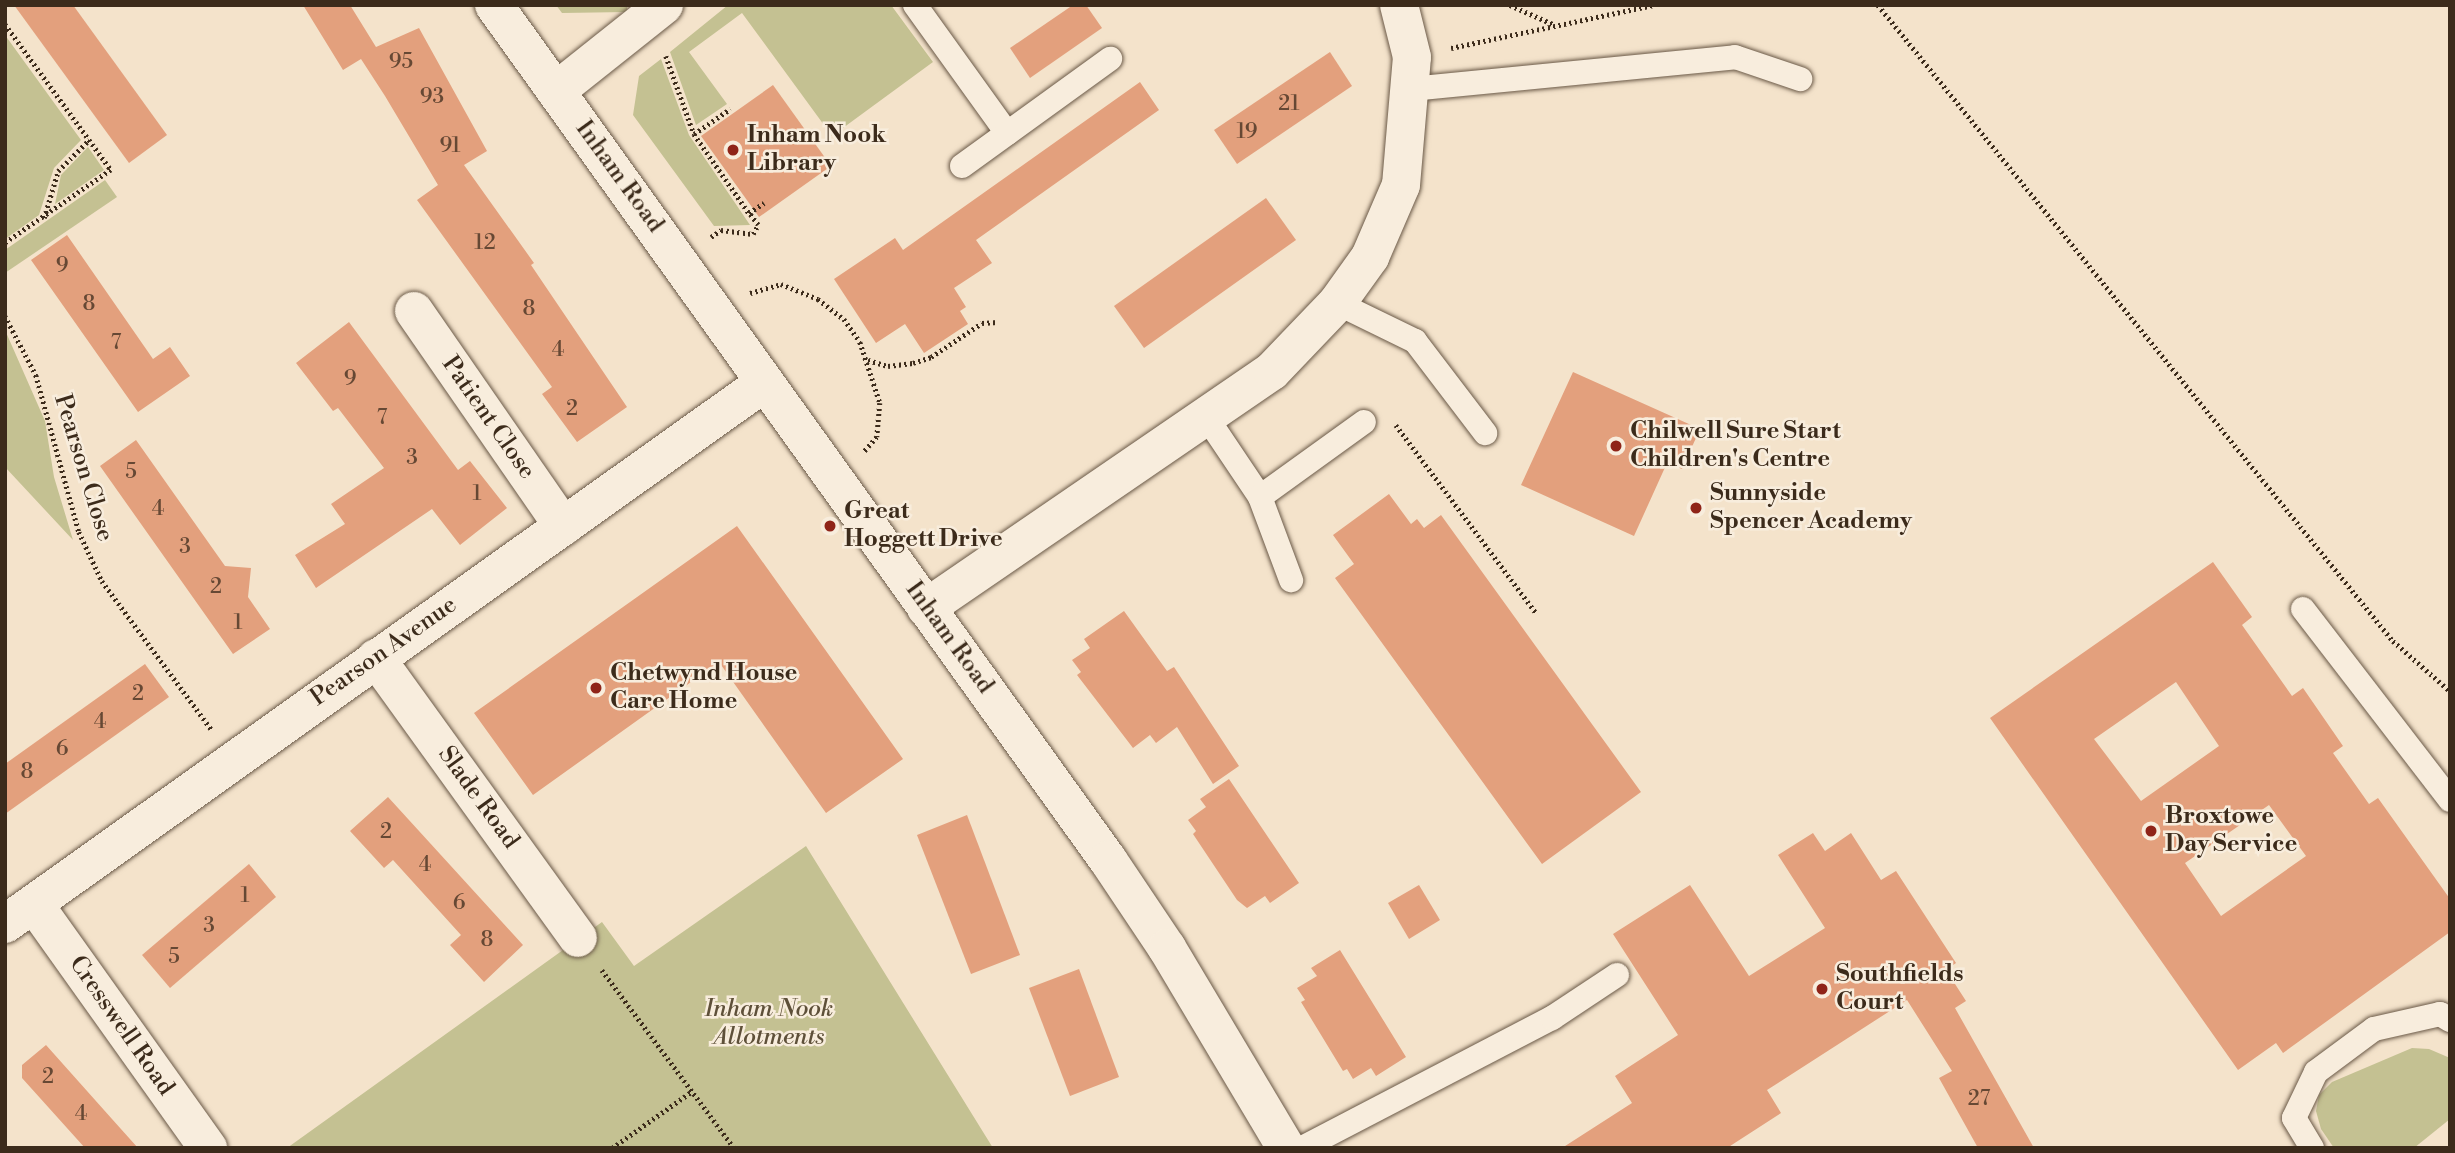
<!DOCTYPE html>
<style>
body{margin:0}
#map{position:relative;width:2455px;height:1153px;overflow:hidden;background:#f4e3cb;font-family:"Libre Bodoni",serif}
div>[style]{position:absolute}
.green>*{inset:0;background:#c4c192}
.building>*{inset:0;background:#e3a07d}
.path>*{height:4.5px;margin-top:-2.25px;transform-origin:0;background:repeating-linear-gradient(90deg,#3c2b1b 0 2px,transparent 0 5.5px)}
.roads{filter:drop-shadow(0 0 2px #6a5947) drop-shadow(0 0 2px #6a5947)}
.lane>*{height:24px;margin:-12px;padding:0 12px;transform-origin:12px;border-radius:12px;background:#f8eddd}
.street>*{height:38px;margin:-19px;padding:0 19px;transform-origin:19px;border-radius:19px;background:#f8eddd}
.secondary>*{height:38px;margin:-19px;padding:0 19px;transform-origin:19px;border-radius:19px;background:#f8eddd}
.dots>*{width:19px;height:19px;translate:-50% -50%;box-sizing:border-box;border:4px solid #f8eddd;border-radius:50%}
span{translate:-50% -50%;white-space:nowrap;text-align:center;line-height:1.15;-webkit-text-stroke:5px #f8eddd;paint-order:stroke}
.number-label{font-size:21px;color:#664834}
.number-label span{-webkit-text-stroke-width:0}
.poi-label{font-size:24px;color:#3c2b1b;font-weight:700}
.left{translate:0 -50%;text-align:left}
.street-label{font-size:24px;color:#3c2b1b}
.park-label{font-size:24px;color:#5e5039;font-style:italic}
.frame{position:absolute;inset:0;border:7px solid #3c2b1b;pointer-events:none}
</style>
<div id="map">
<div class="green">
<div style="clip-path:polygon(556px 5px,627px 5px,627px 12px,562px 13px)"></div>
<div style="clip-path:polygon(728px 5px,891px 5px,933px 62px,832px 136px,742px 13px,689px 52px,727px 104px,696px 125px,670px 52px)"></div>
<div style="clip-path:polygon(5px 35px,81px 140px,54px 168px,39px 215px,5px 239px)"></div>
<div style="clip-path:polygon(661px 59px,689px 135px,750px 225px,714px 226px,633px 115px,639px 76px)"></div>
<div style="clip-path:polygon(88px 147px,104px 170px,55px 204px,61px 175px)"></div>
<div style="clip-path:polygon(105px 180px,117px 197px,5px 273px,5px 250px)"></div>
<div style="clip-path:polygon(5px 330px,45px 421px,54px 477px,73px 540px,5px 467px)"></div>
<div style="clip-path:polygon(806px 846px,993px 1148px,287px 1148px,602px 922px,634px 966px)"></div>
<div style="clip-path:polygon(2412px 1048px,2429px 1049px,2450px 1058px,2450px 1119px,2414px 1148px,2334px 1148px,2321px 1129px,2316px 1111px,2319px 1095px,2332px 1082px)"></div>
</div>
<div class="building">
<div style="clip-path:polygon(14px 5px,73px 5px,167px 135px,129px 163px)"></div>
<div style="clip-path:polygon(303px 5px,350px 5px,376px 47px,419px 28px,487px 151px,464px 165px,534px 263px,531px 265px,627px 407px,577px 442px,542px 394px,552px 387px,417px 200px,438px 185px,385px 96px,361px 59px,343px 70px)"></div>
<div style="clip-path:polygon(1073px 5px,1086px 5px,1102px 28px,1030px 78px,1010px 48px)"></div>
<div style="clip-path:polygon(1330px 52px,1352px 86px,1237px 164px,1214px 130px)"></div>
<div style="clip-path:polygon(1140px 82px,1159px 110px,976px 240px,992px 263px,954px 288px,966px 307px,960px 311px,968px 324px,924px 353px,905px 324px,876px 343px,834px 279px,895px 238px,903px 250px)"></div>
<div style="clip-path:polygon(773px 85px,831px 166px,759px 217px,701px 136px)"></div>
<div style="clip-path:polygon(1266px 198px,1296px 240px,1144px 348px,1114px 306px)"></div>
<div style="clip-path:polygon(67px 235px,153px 359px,170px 347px,190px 376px,138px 412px,31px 260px)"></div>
<div style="clip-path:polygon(349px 322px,458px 470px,470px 461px,507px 508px,460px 545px,432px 509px,316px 588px,295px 555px,345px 524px,331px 504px,384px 468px,338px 408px,333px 411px,296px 363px)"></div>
<div style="clip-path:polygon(1573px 372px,1700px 429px,1682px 469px,1667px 463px,1634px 536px,1521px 485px)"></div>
<div style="clip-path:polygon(136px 440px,225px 566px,251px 568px,248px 597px,270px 629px,233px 654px,100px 466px)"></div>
<div style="clip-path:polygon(1389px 494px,1411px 524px,1417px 519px,1424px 528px,1441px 515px,1641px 792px,1542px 864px,1335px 578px,1354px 564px,1333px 535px)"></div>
<div style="clip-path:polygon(737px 526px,903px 759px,826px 813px,719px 662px,533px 795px,474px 713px)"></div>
<div style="clip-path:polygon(evenodd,2213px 562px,2252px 617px,2242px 625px,2292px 696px,2303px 688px,2343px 746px,2333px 753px,2369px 804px,2378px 798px,2450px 899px,2450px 932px,2283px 1053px,2276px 1043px,2238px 1070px,1990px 718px,2213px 562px,2176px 682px,2219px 746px,2141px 801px,2094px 739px,2176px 682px,2213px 562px,2269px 805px,2306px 856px,2221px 916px,2185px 863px,2269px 805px)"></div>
<div style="clip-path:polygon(1124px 611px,1167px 671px,1174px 667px,1239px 766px,1213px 784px,1177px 727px,1156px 743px,1150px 735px,1133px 748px,1077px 675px,1081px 672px,1072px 660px,1090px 648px,1084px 639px)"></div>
<div style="clip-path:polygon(145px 664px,169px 697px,5px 814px,5px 764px)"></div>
<div style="clip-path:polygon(1229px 779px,1299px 883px,1270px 903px,1265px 896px,1247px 908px,1237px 900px,1193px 834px,1196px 831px,1188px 820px,1206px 807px,1200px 799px)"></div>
<div style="clip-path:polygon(388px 797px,523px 945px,484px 982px,450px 945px,461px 935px,393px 860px,384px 868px,350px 831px)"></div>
<div style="clip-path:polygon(967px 815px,1020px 955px,971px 974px,917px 835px)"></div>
<div style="clip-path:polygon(1813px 833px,1825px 851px,1851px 833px,1881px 880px,1896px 871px,1956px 963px,1946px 970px,1966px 1001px,1955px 1008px,2034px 1148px,1978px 1148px,1939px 1078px,1952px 1071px,1907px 1000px,1767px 1090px,1781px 1113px,1727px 1148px,1562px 1148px,1632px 1103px,1615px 1076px,1678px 1035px,1613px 934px,1690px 885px,1749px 976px,1825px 928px,1778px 855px)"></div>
<div style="clip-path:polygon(249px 864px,276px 897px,170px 988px,142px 955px)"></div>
<div style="clip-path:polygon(1419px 885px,1440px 920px,1409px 939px,1388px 903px)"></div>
<div style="clip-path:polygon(1340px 950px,1406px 1057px,1376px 1076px,1371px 1068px,1353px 1079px,1347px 1069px,1343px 1071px,1301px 1002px,1305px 1000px,1297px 988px,1317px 976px,1311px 968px)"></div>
<div style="clip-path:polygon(1079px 969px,1119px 1077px,1070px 1096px,1029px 988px)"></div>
<div style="clip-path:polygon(46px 1045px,112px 1119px,138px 1148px,85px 1148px,22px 1078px,22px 1065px)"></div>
</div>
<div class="path">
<div style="left:1510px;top:5px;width:49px;rotate:24deg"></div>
<div style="left:1878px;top:5px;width:818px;rotate:51deg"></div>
<div style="left:2393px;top:641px;width:76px;rotate:41.3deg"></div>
<div style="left:5px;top:24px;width:180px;rotate:54deg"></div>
<div style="left:111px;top:170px;width:129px;rotate:145.4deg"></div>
<div style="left:1451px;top:48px;width:207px;rotate:-12deg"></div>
<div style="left:666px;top:56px;width:83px;rotate:70.3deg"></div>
<div style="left:694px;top:134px;width:44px;rotate:-34.8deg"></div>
<div style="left:694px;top:134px;width:96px;rotate:55.2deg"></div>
<div style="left:749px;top:213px;width:18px;rotate:-34deg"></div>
<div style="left:44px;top:218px;width:49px;rotate:-73.4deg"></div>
<div style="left:58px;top:171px;width:44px;rotate:-45deg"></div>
<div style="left:711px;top:237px;width:12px;rotate:-35deg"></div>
<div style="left:721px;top:230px;width:32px;rotate:7deg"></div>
<div style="left:753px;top:234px;width:10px;rotate:-61deg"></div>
<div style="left:758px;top:225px;width:15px;rotate:-127deg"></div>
<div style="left:750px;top:293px;width:32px;rotate:-16deg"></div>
<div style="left:781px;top:284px;width:40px;rotate:22deg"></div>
<div style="left:818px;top:299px;width:33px;rotate:38deg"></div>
<div style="left:844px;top:319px;width:28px;rotate:55deg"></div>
<div style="left:860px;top:342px;width:64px;rotate:71.8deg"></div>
<div style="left:880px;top:403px;width:34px;rotate:95deg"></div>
<div style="left:877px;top:437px;width:20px;rotate:131deg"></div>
<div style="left:5px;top:316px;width:67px;rotate:62.3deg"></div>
<div style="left:36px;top:375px;width:163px;rotate:74.7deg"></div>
<div style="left:79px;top:532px;width:54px;rotate:64.9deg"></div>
<div style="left:102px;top:581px;width:184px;rotate:53.6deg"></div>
<div style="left:868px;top:360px;width:21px;rotate:17deg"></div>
<div style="left:888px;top:366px;width:25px;rotate:-7deg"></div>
<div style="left:913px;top:363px;width:19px;rotate:-18deg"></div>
<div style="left:931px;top:357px;width:61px;rotate:-33.7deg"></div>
<div style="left:982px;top:323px;width:16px;rotate:-4deg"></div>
<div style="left:1396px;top:425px;width:234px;rotate:53.3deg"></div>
<div style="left:602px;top:970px;width:222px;rotate:53.4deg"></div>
<div style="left:612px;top:1148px;width:97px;rotate:-35.3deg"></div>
</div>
<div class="roads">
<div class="lane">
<div style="left:915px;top:5px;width:158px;rotate:54.3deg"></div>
<div style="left:1411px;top:89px;width:326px;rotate:-5.6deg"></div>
<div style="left:1735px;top:57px;width:69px;rotate:18.7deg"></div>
<div style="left:962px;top:166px;width:183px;rotate:-35.9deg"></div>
<div style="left:1337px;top:303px;width:87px;rotate:26deg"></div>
<div style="left:1415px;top:341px;width:116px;rotate:52.7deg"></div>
<div style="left:1207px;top:418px;width:95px;rotate:56.1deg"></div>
<div style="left:1260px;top:497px;width:89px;rotate:69.5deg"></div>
<div style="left:1260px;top:497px;width:128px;rotate:-35.8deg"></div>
<div style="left:2303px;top:609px;width:241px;rotate:52.4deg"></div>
<div style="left:1302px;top:1148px;width:282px;rotate:-27.5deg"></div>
<div style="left:1552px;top:1018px;width:78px;rotate:-33.5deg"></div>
<div style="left:2312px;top:1148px;width:35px;rotate:-121deg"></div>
<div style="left:2294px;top:1118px;width:51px;rotate:-64.4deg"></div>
<div style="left:2316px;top:1072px;width:72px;rotate:-36.6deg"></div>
<div style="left:2374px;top:1029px;width:68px;rotate:-12.8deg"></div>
<div style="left:2440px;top:1014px;width:12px;rotate:31deg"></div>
</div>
<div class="street">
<div style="left:556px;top:91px;width:138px;rotate:-38.5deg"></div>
<div style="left:414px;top:311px;width:262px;rotate:55.3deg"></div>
<div style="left:926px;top:608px;width:419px;rotate:-34.4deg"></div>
<div style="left:1272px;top:371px;width:94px;rotate:-46.3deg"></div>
<div style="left:1337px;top:303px;width:57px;rotate:-54.3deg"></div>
<div style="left:1370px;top:257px;width:78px;rotate:-66.7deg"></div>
<div style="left:1401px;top:185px;width:128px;rotate:-85.1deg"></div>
<div style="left:1412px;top:57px;width:54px;rotate:-104deg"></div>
<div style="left:376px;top:658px;width:345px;rotate:54.2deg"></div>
<div style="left:34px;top:904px;width:300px;rotate:54.5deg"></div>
<div style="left:5px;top:924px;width:932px;rotate:-35.48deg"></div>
</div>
<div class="secondary">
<div style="left:494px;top:5px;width:1053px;rotate:54.32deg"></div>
<div style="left:1108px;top:860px;width:106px;rotate:56.2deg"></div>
<div style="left:1167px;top:948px;width:233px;rotate:59.2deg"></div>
</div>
</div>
<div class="dots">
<div style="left:733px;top:150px;background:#8f2418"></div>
<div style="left:1616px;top:446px;background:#8f2418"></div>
<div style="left:1696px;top:508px;background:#8f2418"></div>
<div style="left:830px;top:526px;background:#8f2418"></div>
<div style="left:596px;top:688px;background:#8f2418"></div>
<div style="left:2151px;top:831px;background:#8f2418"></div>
<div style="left:1822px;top:989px;background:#8f2418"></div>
</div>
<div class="number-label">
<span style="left:401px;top:62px">95</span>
<span style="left:432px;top:97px">93</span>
<span style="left:1289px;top:104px">21</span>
<span style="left:1247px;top:132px">19</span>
<span style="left:450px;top:146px">91</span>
<span style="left:485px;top:243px">12</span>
<span style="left:62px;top:266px">9</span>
<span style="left:89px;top:304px">8</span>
<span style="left:529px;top:309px">8</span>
<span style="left:116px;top:343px">7</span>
<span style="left:558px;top:350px">4</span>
<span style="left:350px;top:379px">9</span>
<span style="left:572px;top:409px">2</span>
<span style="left:382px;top:418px">7</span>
<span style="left:412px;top:458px">3</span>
<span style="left:131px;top:472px">5</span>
<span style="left:477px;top:494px">1</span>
<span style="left:158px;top:509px">4</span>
<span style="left:185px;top:547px">3</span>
<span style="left:216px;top:587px">2</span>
<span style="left:238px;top:623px">1</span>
<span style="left:138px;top:694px">2</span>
<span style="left:100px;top:722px">4</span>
<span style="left:62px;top:749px">6</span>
<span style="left:27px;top:772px">8</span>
<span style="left:386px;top:832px">2</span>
<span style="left:425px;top:865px">4</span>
<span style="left:245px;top:896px">1</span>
<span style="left:459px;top:903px">6</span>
<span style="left:209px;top:926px">3</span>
<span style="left:487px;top:940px">8</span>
<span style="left:174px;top:957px">5</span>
<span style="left:48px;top:1077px">2</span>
<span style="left:1979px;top:1099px">27</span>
<span style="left:81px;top:1114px">4</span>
</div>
<div class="poi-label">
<span class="left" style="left:747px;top:150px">Inham Nook<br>Library</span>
<span class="left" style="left:1630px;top:446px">Chilwell Sure Start<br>Children's Centre</span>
<span class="left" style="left:1710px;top:508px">Sunnyside<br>Spencer Academy</span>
<span class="left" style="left:844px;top:526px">Great<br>Hoggett Drive</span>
<span class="left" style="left:610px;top:688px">Chetwynd House<br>Care Home</span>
<span class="left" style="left:2165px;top:831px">Broxtowe<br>Day Service</span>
<span class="left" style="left:1836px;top:989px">Southfields<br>Court</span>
</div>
<div class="street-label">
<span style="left:619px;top:177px;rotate:54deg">Inham Road</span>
<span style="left:488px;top:418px;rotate:55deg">Patient Close</span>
<span style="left:83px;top:468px;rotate:73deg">Pearson Close</span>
<span style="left:949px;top:638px;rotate:54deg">Inham Road</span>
<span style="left:384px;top:652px;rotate:-35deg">Pearson Avenue</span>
<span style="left:478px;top:798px;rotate:54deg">Slade Road</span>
<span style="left:121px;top:1026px;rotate:55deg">Cresswell Road</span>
</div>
<div class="park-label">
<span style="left:769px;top:1024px">Inham Nook<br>Allotments</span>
</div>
<div class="frame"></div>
</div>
